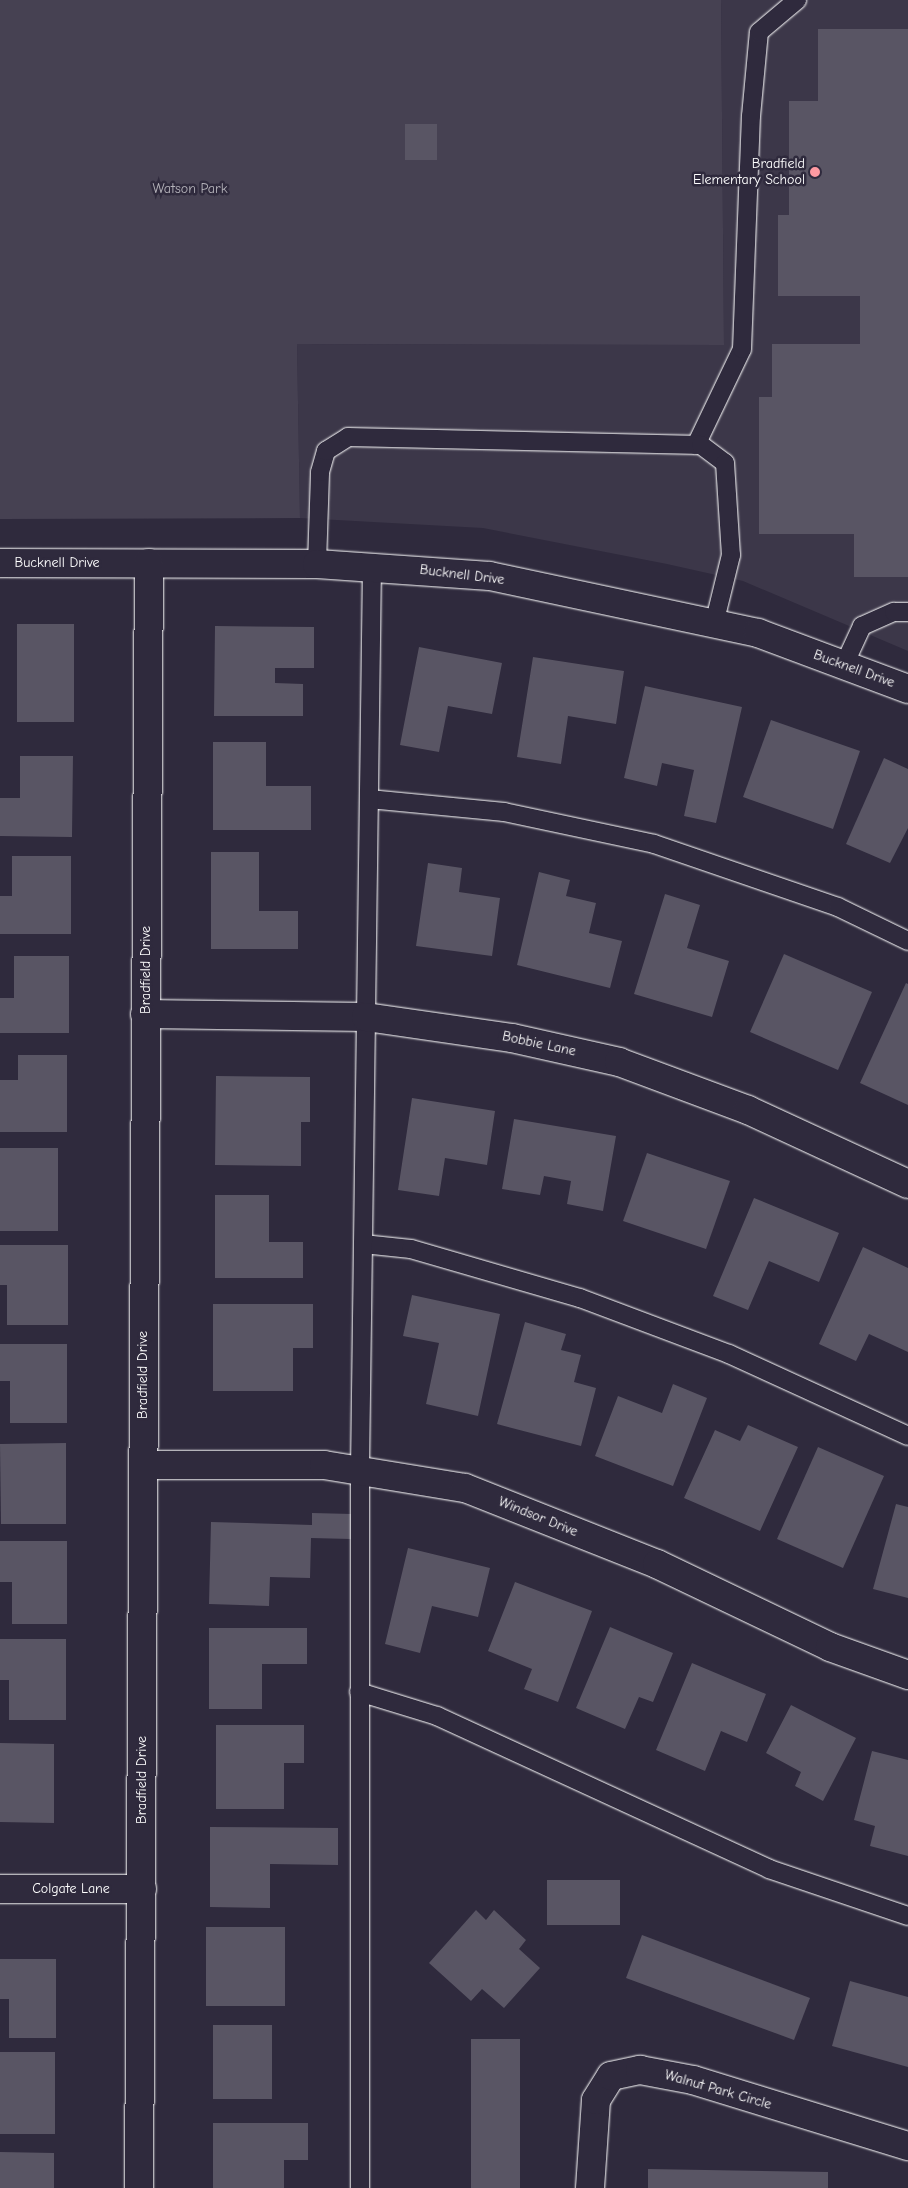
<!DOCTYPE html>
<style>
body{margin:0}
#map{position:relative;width:908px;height:2188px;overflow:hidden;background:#2f2a3d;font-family:"Comic Neue",sans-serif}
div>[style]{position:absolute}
.built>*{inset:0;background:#3c3749}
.green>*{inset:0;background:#464152}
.building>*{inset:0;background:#595564}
.roads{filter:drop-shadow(0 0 1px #fff) drop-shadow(0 0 1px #fff)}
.lane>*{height:18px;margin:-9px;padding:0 9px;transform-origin:9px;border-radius:9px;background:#2f2a3d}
.street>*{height:28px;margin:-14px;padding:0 14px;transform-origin:14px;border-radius:14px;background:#2f2a3d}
.dots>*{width:14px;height:14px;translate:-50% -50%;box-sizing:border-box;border:2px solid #2f2a3d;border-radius:50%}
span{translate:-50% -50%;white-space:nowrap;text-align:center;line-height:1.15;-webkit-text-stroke:5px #2f2a3d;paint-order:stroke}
.poi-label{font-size:14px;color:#fff}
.right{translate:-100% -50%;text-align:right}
.park-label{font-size:14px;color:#b5b3ba}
.street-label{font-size:14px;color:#fff}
</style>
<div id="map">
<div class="built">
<div style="clip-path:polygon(721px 0,908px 0,908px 651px,743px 581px,667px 564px,483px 528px,300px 518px,297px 344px,724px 345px)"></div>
</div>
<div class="green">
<div style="clip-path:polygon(0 0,721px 0,724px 345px,297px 344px,300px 518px,0 519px)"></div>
</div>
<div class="building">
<div style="clip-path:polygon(818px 29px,908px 29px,908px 577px,854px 577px,854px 534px,759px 534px,759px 397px,772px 397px,772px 344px,860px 344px,860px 296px,778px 296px,778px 215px,789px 215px,789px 101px,818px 101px)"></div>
<div style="clip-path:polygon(405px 124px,437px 124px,437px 160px,405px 160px)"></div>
<div style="clip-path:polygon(17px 624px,74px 624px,74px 722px,17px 722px)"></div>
<div style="clip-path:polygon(215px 626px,314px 627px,314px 668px,275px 668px,275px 683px,303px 684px,303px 716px,214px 716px)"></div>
<div style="clip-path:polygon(419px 647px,502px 663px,492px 714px,448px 706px,439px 752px,400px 745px)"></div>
<div style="clip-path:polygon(533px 657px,624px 671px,616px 724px,568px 716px,561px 764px,517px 757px)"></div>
<div style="clip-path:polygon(645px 686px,742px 707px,716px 823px,684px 816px,694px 770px,662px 763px,657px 786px,624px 778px)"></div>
<div style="clip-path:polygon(771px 720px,860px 751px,833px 829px,743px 797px)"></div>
<div style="clip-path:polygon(213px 742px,266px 742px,266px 786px,311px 786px,311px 830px,213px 830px)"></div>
<div style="clip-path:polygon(20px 756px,73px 756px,72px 837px,0 836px,0 798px,20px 798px)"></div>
<div style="clip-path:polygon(884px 758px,908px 769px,908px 828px,890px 863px,846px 844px)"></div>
<div style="clip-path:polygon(211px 852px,259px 852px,259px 911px,298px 911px,298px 949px,211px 949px)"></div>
<div style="clip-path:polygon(12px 856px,71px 856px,71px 934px,0 934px,0 896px,12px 896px)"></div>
<div style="clip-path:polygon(428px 863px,462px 868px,459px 892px,500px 898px,492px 956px,416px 946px)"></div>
<div style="clip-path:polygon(539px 872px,570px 880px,566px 896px,596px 903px,589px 933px,622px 941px,610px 988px,517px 965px)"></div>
<div style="clip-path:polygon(665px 894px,700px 905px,687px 948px,729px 961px,712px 1017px,634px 994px)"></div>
<div style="clip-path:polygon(784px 954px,872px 992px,838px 1070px,750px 1032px)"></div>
<div style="clip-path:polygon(14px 956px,69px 956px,69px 1033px,0 1033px,0 998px,14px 998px)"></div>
<div style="clip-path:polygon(906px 983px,908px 984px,908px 1105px,860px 1083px)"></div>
<div style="clip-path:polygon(18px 1055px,67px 1055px,67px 1132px,0 1132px,0 1080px,18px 1080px)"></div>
<div style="clip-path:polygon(216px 1076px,310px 1077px,310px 1122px,301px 1122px,301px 1166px,215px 1165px)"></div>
<div style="clip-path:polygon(412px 1098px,495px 1111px,487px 1165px,445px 1158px,439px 1196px,398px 1190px)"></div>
<div style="clip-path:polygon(514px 1119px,616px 1136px,603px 1211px,567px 1204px,571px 1181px,544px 1176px,540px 1195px,502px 1189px)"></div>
<div style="clip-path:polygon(0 1148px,58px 1148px,58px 1231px,0 1231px)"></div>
<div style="clip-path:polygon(647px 1153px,730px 1181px,706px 1249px,623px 1221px)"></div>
<div style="clip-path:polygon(215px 1195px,269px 1195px,269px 1242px,303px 1242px,303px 1278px,215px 1278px)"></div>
<div style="clip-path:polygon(754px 1198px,839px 1233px,819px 1282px,769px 1261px,748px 1310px,713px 1296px)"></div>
<div style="clip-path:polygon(0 1245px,68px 1245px,68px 1325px,7px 1325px,7px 1285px,0 1285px)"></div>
<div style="clip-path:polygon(863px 1247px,908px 1268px,908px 1352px,869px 1334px,856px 1361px,819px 1344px)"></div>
<div style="clip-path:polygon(412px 1295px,500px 1314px,478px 1416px,426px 1404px,439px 1343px,403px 1336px)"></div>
<div style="clip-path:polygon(213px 1304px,313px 1304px,313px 1348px,293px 1348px,293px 1391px,213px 1391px)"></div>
<div style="clip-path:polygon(525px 1322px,566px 1334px,561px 1350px,581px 1355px,574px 1382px,596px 1388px,581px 1446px,497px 1424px)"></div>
<div style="clip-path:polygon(0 1344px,67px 1344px,67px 1423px,10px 1423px,10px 1381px,0 1381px)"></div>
<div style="clip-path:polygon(673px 1384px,707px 1398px,673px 1486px,595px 1456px,618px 1396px,662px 1413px)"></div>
<div style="clip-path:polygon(748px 1425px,798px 1447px,760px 1531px,684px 1498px,715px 1430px,740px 1441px)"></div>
<div style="clip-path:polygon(66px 1443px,66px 1524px,1px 1524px,0 1444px)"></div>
<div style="clip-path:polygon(818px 1447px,884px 1476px,843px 1568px,777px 1539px)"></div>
<div style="clip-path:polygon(896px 1504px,908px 1507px,908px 1598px,873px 1589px)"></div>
<div style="clip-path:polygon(312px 1513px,352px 1514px,351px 1539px,311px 1538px,310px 1578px,270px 1577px,269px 1606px,209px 1604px,211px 1522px,312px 1525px)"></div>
<div style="clip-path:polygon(0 1541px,67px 1541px,67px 1624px,12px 1624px,12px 1582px,0 1582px)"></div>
<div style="clip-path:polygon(408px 1548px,490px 1568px,478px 1617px,432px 1606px,420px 1653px,385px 1644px)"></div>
<div style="clip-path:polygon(515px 1582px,592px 1611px,558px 1702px,524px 1689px,532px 1669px,488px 1651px)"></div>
<div style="clip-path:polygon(610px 1627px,673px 1653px,653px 1702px,639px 1697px,625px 1729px,576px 1708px)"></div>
<div style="clip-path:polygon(209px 1628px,307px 1628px,307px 1664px,262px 1664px,262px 1709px,209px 1709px)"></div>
<div style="clip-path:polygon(0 1639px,66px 1639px,66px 1720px,9px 1720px,9px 1680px,0 1680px)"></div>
<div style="clip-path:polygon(692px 1663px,766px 1694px,747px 1742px,721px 1731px,705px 1771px,656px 1750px)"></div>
<div style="clip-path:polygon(791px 1705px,856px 1738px,823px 1801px,795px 1786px,801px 1772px,766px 1753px)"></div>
<div style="clip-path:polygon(216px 1725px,304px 1725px,304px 1763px,284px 1763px,284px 1809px,216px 1809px)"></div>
<div style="clip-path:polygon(0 1743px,54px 1744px,54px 1823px,0 1822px)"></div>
<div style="clip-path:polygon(872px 1751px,908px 1760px,908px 1856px,870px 1846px,875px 1826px,854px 1820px)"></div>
<div style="clip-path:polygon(210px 1827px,338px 1828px,338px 1865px,270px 1864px,270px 1908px,210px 1907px)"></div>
<div style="clip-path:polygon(547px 1880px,620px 1880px,620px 1925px,547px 1925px)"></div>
<div style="clip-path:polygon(476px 1910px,486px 1920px,494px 1910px,526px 1940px,519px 1949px,540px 1968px,504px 2008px,482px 1989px,471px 2001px,429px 1963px)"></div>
<div style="clip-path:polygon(206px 1927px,285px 1927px,285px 2006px,206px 2006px)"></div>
<div style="clip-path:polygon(642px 1935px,810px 1998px,794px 2040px,626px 1978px)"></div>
<div style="clip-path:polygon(0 1959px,56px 1959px,56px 2038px,9px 2038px,9px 1999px,0 1999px)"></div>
<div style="clip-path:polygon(850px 1981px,908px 1997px,908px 2067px,832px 2046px)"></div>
<div style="clip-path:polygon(213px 2025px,272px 2025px,272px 2099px,213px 2099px)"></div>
<div style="clip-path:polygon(471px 2039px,520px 2039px,520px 2188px,471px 2188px)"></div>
<div style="clip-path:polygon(0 2052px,55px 2052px,55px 2134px,0 2134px)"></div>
<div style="clip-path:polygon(213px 2123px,308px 2123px,308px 2160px,284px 2160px,284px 2188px,213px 2188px)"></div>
<div style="clip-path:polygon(0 2152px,54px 2153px,54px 2188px,0 2188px)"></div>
<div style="clip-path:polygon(648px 2169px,828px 2172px,828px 2188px,648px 2188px)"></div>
</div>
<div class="roads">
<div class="lane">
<div style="left:696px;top:445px;width:106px;rotate:-64.4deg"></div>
<div style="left:742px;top:349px;width:233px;rotate:-87.8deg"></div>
<div style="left:751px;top:116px;width:84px;rotate:-84.6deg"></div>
<div style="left:759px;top:32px;width:50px;rotate:-40.1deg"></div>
<div style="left:317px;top:564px;width:92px;rotate:-88.1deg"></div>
<div style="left:320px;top:472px;width:22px;rotate:-74deg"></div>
<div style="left:326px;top:451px;width:26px;rotate:-32deg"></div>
<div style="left:348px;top:437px;width:353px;rotate:1.3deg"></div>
<div style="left:701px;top:445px;width:30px;rotate:37deg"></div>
<div style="left:725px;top:463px;width:92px;rotate:86.3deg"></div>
<div style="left:731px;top:555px;width:71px;rotate:103.8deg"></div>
<div style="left:844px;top:665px;width:43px;rotate:-65.2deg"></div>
<div style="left:862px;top:626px;width:35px;rotate:-24deg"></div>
<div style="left:894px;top:612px;width:14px"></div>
<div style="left:369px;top:799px;width:136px;rotate:5.5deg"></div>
<div style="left:504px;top:812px;width:153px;rotate:12deg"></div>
<div style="left:654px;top:844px;width:194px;rotate:18.9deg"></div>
<div style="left:838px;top:907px;width:78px;rotate:25.9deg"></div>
<div style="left:363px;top:1244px;width:48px;rotate:5.9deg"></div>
<div style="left:411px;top:1249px;width:176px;rotate:16.2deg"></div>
<div style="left:580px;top:1298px;width:159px;rotate:20.6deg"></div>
<div style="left:729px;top:1354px;width:197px;rotate:24.6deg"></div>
<div style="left:359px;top:1692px;width:82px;rotate:17.1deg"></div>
<div style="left:437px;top:1716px;width:366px;rotate:24.7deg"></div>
<div style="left:769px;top:1869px;width:147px;rotate:18.7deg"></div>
<div style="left:360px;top:2188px;width:719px;rotate:-90deg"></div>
<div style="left:360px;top:1469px;width:904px;rotate:-89.24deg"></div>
</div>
<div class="street">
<div style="left:0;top:563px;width:317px;rotate:0.2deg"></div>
<div style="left:317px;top:564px;width:173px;rotate:4deg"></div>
<div style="left:490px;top:576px;width:274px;rotate:12deg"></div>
<div style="left:758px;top:633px;width:160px;rotate:20.5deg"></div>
<div style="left:145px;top:1014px;width:221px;rotate:0.8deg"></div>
<div style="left:366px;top:1017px;width:148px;rotate:8.2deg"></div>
<div style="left:512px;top:1038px;width:110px;rotate:12.6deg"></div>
<div style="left:619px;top:1062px;width:138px;rotate:20.4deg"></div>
<div style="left:748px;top:1110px;width:176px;rotate:24.8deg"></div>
<div style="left:143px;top:1465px;width:181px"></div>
<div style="left:324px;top:1465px;width:143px;rotate:9.3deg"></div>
<div style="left:465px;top:1488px;width:206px;rotate:21.6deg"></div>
<div style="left:657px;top:1564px;width:192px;rotate:25.6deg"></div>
<div style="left:830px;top:1647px;width:83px;rotate:19.7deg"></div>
<div style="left:0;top:1889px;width:142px"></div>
<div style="left:139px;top:2188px;width:1625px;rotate:-89.65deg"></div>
<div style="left:590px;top:2188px;width:88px;rotate:-86.1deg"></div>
<div style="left:596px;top:2100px;width:28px;rotate:-58deg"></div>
<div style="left:611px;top:2076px;width:30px;rotate:-12deg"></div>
<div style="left:640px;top:2070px;width:54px;rotate:10.7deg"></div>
<div style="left:693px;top:2080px;width:225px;rotate:17.1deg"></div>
</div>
</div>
<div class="dots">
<div style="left:815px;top:172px;background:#ff9aa2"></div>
</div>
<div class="poi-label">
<span class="right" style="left:805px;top:172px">Bradfield<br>Elementary School</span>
</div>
<div class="park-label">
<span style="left:190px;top:189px">Watson Park</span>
</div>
<div class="street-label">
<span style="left:57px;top:563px">Bucknell Drive</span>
<span style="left:462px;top:575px;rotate:7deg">Bucknell Drive</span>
<span style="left:854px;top:669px;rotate:20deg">Bucknell Drive</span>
<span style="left:146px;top:970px;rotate:-90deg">Bradfield Drive</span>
<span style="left:539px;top:1044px;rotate:12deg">Bobbie Lane</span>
<span style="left:143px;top:1375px;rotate:-90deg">Bradfield Drive</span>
<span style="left:538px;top:1517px;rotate:22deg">Windsor Drive</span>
<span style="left:142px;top:1780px;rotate:-90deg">Bradfield Drive</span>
<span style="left:71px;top:1889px">Colgate Lane</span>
<span style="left:718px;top:2090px;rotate:16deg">Walnut Park Circle</span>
</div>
</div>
